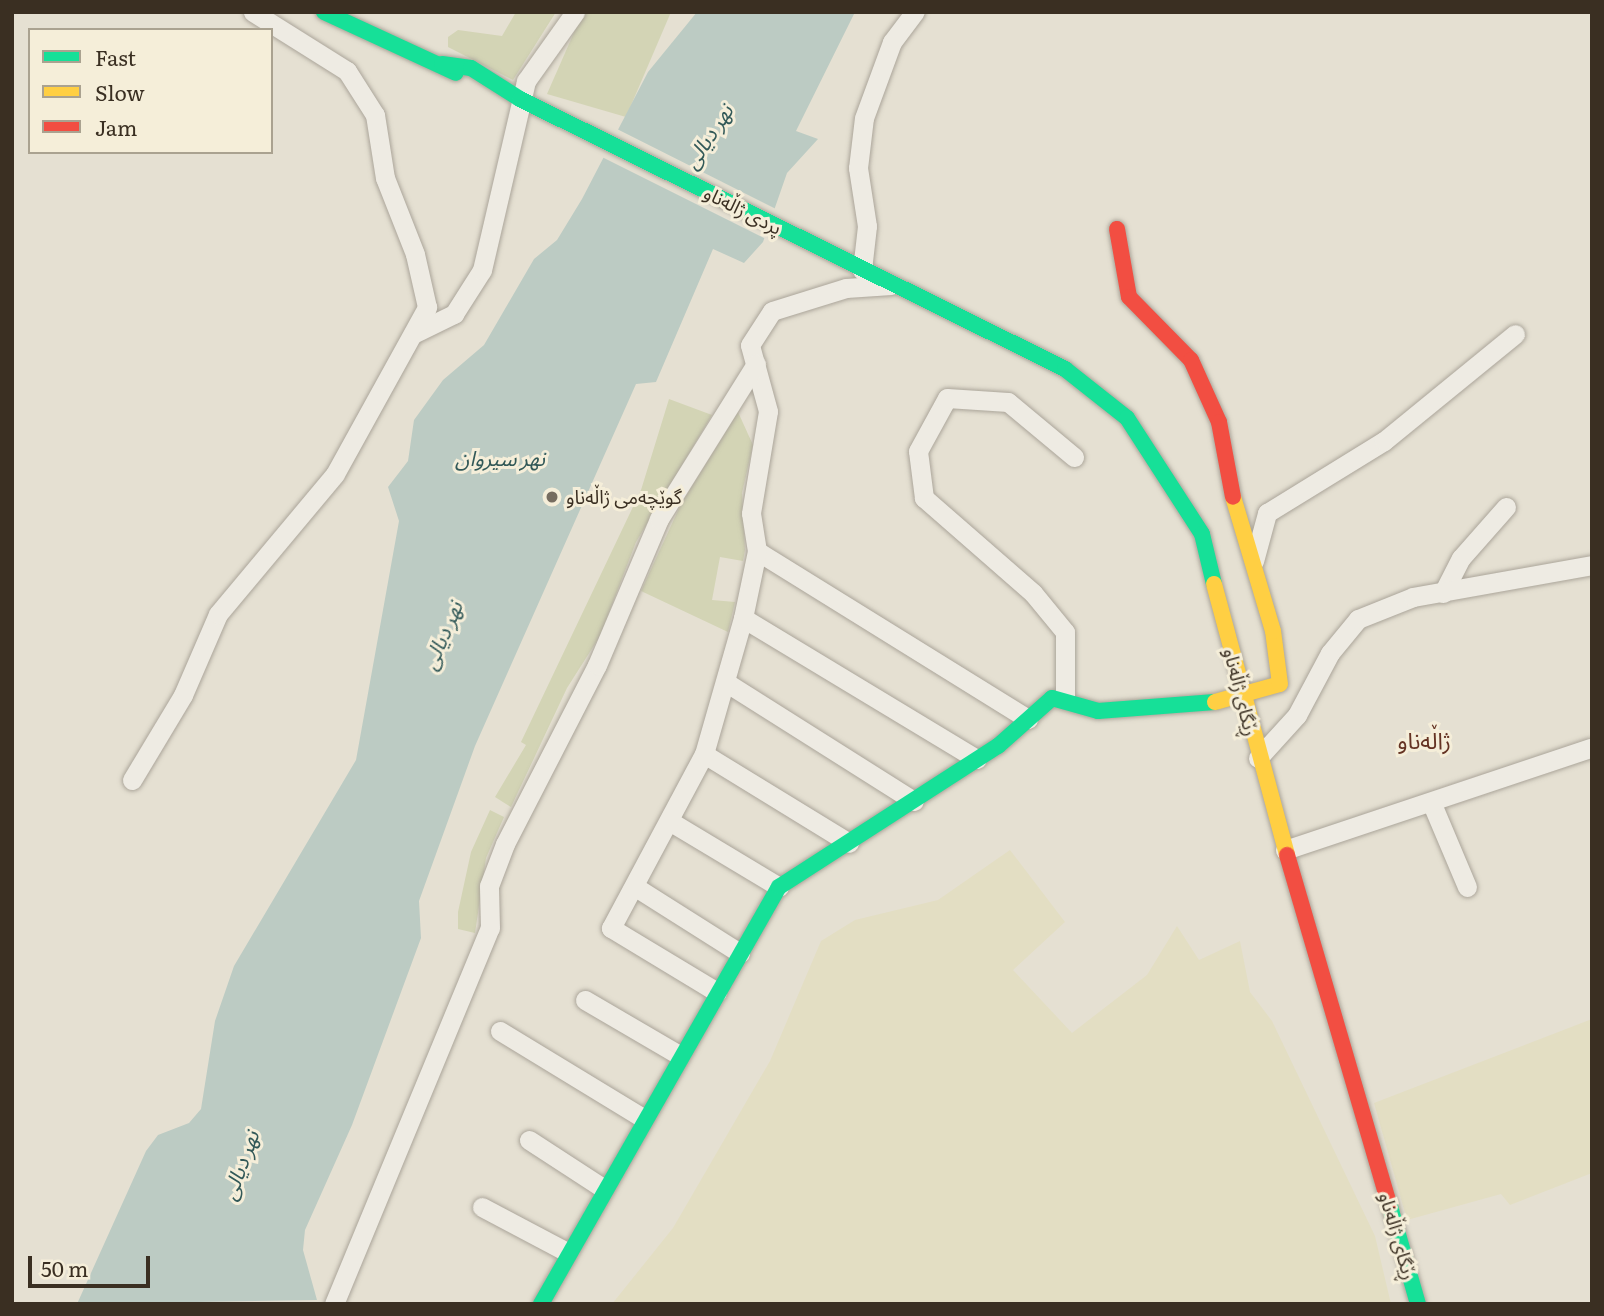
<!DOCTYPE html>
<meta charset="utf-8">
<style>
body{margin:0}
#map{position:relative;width:1604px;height:1316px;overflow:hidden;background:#e5e0d2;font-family:Literata,"Noto Sans Arabic",serif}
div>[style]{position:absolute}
.farmland>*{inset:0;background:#e3dec3}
.green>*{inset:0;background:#d3d4b5}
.water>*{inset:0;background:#bccbc3}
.pier>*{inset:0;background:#e5e0d2}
.roads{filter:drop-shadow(0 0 2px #aba59a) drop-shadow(0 0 2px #aba59a)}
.street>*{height:19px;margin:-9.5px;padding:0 9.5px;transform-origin:9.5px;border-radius:9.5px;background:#eeebe3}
.fast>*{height:16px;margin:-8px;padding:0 8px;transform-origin:8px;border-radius:8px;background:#16e098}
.slow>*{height:16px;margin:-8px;padding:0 8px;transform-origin:8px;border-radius:8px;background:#ffcf43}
.jam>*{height:16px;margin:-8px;padding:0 8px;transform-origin:8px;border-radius:8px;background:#f24e42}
.dots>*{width:19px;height:19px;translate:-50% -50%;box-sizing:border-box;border:4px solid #f5eed9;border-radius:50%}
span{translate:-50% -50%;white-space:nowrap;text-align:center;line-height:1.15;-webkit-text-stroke:6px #f5eed9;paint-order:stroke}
.street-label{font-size:19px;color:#3a2f22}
.poi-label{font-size:19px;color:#3a2f22}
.left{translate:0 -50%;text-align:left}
.water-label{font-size:21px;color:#325958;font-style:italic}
.quarter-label{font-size:23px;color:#653323}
.frame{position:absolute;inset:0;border:14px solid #3a2f22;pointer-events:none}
.legend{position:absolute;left:28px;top:28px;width:245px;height:126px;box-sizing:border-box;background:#f5eed9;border:2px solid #aaa290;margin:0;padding:9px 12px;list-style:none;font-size:21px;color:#3a2f22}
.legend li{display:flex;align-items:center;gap:14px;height:35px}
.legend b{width:35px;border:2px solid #aaa290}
.scale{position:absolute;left:28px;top:1256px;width:122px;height:32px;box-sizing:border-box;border:4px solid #3a2f22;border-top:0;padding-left:9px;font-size:21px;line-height:24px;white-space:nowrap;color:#3a2f22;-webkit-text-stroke:5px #f5eed9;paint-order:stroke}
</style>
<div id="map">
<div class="farmland">
<div style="clip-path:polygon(1010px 850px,1065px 922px,1013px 970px,1072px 1033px,1147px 975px,1177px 926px,1199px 960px,1240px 941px,1250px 992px,1272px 1021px,1375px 1236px,1391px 1304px,612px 1304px,673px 1228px,770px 1061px,821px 941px,855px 920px,938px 900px)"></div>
<div style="clip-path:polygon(1592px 1019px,1592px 1173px,1510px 1205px,1501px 1194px,1407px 1220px,1374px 1103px)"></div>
</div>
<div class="green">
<div style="clip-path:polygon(516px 12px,556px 12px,513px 80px,448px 47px,448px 37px,458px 30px,502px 36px)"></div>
<div style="clip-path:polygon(583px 12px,671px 12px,626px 117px,547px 94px)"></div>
<div style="clip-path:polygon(669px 399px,712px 415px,636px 542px,600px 636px,567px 688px,511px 807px,495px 797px,526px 745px,521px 742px,641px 490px)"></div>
<div style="clip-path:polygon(738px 412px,753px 445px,742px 493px,745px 550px,743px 561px,720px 557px,712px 600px,735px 602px,728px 632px,641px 591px,681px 504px)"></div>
<div style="clip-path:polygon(490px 810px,504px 817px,486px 858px,475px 933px,458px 929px,458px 912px,471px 852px)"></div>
</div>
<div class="water">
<div style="clip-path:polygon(697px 12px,855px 12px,796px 131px,818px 139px,787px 173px,763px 242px,744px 263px,713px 249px,656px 382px,636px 384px,475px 746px,419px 901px,421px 938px,352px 1125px,305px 1230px,303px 1250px,317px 1300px,77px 1304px,146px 1151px,158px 1135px,189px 1123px,201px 1109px,215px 1021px,234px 966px,356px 760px,399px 521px,388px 487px,408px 461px,414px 420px,443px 380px,484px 345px,534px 259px,557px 240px,582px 199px,648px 72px)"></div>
</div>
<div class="pier">
<div style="clip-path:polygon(615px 128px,778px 210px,768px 240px,600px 156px)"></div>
</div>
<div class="roads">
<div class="street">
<div style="left:862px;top:270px;width:44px;rotate:-83.5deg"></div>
<div style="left:867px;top:226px;width:59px;rotate:-98.8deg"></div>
<div style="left:858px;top:168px;width:50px;rotate:-83.2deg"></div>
<div style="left:864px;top:118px;width:81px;rotate:-69.8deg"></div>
<div style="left:892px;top:42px;width:38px;rotate:-53deg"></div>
<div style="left:413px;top:334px;width:46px;rotate:-26deg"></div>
<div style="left:454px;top:314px;width:52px;rotate:-57.5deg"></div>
<div style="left:482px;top:270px;width:194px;rotate:-76.9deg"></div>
<div style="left:526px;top:81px;width:85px;rotate:-54.6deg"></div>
<div style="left:757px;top:551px;width:319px;rotate:31.8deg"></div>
<div style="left:1254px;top:561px;width:50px;rotate:-74.8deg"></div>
<div style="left:1267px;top:513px;width:137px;rotate:-31.6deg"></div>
<div style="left:1384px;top:441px;width:169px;rotate:-39.2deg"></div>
<div style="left:1443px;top:593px;width:39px;rotate:-63deg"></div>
<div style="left:1461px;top:558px;width:68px;rotate:-48.6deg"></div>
<div style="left:743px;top:618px;width:273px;rotate:31.1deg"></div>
<div style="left:727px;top:683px;width:221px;rotate:32.3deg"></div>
<div style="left:1065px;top:698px;width:66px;rotate:-90deg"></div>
<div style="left:1065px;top:632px;width:50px;rotate:-129.4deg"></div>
<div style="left:1033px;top:593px;width:145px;rotate:-138.9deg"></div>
<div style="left:924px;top:498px;width:47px;rotate:-97.3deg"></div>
<div style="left:918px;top:451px;width:60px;rotate:-61.3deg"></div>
<div style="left:947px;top:398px;width:61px;rotate:3.8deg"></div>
<div style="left:1008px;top:402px;width:86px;rotate:39.8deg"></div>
<div style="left:704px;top:754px;width:170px;rotate:31.5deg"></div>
<div style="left:1258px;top:758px;width:58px;rotate:-47.8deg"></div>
<div style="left:1297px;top:715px;width:70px;rotate:-62deg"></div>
<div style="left:1330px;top:653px;width:44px;rotate:-50.5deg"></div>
<div style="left:1358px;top:619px;width:59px;rotate:-21.8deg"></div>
<div style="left:1413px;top:597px;width:182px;rotate:-10.1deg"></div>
<div style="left:132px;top:780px;width:99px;rotate:-59deg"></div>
<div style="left:183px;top:695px;width:88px;rotate:-66.6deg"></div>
<div style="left:218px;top:614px;width:182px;rotate:-50.1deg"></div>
<div style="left:335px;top:474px;width:191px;rotate:-61.1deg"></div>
<div style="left:427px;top:307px;width:54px;rotate:-102.8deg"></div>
<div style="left:415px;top:254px;width:82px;rotate:-111.5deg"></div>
<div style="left:385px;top:178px;width:64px;rotate:-99deg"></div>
<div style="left:375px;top:115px;width:52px;rotate:-122.5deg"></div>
<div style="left:347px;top:71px;width:111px;rotate:-147.9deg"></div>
<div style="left:1432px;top:804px;width:90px;rotate:67.1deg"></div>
<div style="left:671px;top:822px;width:126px;rotate:31deg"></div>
<div style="left:1285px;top:850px;width:321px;rotate:-18.5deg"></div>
<div style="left:637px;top:888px;width:122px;rotate:32.3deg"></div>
<div style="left:717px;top:992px;width:124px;rotate:-148.9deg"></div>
<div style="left:611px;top:928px;width:197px;rotate:-61.9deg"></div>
<div style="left:704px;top:754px;width:141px;rotate:-74deg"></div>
<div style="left:743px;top:618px;width:68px;rotate:-78.2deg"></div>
<div style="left:757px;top:551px;width:38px;rotate:-99deg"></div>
<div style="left:751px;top:513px;width:103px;rotate:-80.5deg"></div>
<div style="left:768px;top:411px;width:68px;rotate:-105.3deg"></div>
<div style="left:750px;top:345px;width:40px;rotate:-57.1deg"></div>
<div style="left:772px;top:311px;width:77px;rotate:-17.3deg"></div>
<div style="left:846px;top:288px;width:45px;rotate:-3.8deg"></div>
<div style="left:585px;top:1000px;width:109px;rotate:30.3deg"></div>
<div style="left:500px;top:1031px;width:167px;rotate:31.3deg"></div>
<div style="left:529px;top:1140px;width:88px;rotate:33deg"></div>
<div style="left:482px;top:1207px;width:96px;rotate:27.9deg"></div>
<div style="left:334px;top:1304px;width:407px;rotate:-67.5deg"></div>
<div style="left:490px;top:928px;width:42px;rotate:-91.4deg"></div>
<div style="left:489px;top:886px;width:45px;rotate:-69.1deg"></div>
<div style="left:505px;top:844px;width:201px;rotate:-62.8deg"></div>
<div style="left:597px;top:665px;width:159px;rotate:-67deg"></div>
<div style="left:659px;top:519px;width:183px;rotate:-58deg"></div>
</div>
<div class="fast">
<div style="left:324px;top:12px;width:145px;rotate:24.8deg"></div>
<div style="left:442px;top:64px;width:29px;rotate:8deg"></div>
<div style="left:471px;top:68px;width:58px;rotate:32.3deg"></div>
<div style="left:520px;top:99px;width:608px;rotate:26.35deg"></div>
<div style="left:1065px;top:369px;width:79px;rotate:38.3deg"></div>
<div style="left:1127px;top:418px;width:138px;rotate:57.1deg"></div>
<div style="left:1202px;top:534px;width:51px;rotate:76.5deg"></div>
<div style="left:1389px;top:1203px;width:105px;rotate:74deg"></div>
<div style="left:541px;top:1304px;width:480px;rotate:-60.3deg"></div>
<div style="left:779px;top:887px;width:260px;rotate:-32.8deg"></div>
<div style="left:998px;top:746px;width:72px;rotate:-41.6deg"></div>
<div style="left:1052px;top:698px;width:48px;rotate:15.8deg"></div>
<div style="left:1098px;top:711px;width:117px;rotate:-4.4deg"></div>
</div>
<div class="slow">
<div style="left:1214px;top:584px;width:281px;rotate:74.9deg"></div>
<div style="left:1215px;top:702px;width:67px;rotate:-15.5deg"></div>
<div style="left:1280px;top:684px;width:53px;rotate:-97.5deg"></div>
<div style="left:1273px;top:631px;width:140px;rotate:-106.6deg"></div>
</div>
<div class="jam">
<div style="left:1117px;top:229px;width:69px;rotate:80deg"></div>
<div style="left:1129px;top:297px;width:88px;rotate:45.5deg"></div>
<div style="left:1191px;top:360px;width:68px;rotate:65.7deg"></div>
<div style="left:1219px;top:422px;width:76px;rotate:79.4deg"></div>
<div style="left:1287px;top:855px;width:363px;rotate:73.7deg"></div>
</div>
</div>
<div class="dots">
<div style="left:552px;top:497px;background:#766d60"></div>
</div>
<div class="street-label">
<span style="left:743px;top:210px;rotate:27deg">پردی ژاڵەناو</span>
<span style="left:1241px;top:692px;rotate:76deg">ڕێگای ژاڵەناو</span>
<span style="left:1398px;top:1236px;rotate:74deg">ڕێگای ژاڵەناو</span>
</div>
<div class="poi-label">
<span class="left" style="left:566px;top:497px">گوێچەمی ژاڵەناو</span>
</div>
<div class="water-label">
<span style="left:707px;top:136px;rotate:-57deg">نهر ديالى</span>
<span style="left:500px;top:457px">نهر سیروان</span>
<span style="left:441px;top:635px;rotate:-67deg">نهر ديالى</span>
<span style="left:239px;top:1165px;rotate:-70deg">نهر ديالى</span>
</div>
<div class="quarter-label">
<span style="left:1424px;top:739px">ژاڵەناو</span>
</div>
<div class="frame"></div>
<ul class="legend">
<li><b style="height:9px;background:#16e098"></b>Fast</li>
<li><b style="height:9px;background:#ffcf43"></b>Slow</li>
<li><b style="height:9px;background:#f24e42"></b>Jam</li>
</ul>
<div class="scale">50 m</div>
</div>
